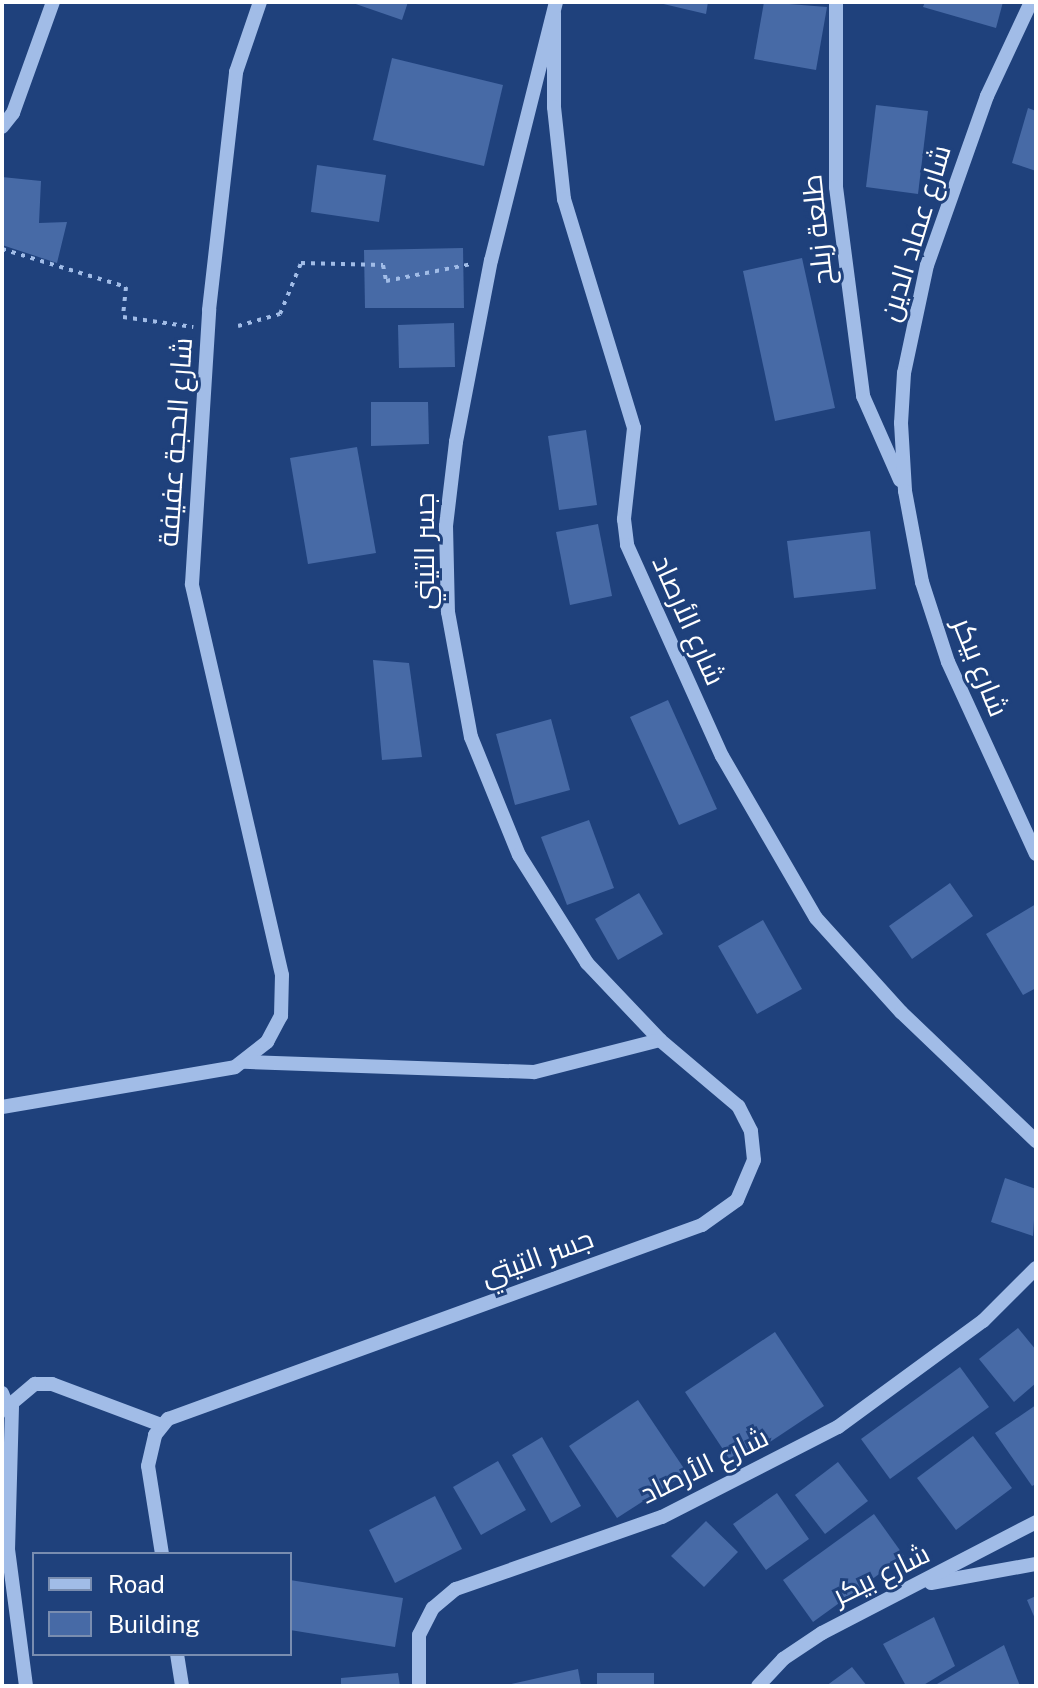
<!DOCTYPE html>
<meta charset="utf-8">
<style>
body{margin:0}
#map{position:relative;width:1038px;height:1688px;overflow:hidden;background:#1f417c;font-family:"Public Sans",Cairo,sans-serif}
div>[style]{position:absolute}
.building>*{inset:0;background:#476aa6}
.path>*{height:4px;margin-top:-2px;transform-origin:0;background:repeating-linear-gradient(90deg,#a1bce7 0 4px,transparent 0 10px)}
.minor>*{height:14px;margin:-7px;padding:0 7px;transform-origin:7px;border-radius:7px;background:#a1bce7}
span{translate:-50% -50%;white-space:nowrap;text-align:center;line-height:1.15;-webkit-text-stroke:6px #1f417c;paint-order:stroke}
.street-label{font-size:28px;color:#fff}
.frame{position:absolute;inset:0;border:4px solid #fff;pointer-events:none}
.legend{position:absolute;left:32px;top:1552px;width:260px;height:104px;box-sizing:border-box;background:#1f417c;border:2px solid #798db0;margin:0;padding:10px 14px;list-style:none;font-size:24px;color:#fff}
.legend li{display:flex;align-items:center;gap:16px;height:40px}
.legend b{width:40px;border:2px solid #798db0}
</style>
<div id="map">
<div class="building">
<div style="clip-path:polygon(350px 2px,408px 2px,402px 20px)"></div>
<div style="clip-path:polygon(655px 2px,708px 2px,706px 14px)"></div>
<div style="clip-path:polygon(764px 2px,827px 7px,816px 70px,754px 59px)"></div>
<div style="clip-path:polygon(925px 2px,1003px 2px,996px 28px,923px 7px)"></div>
<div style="clip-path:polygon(392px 58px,503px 85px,484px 166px,373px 140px)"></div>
<div style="clip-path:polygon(876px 105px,928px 111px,918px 194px,866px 187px)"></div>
<div style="clip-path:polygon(1028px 108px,1036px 111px,1036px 171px,1012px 163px)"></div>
<div style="clip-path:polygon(317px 165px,386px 175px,379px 222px,311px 212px)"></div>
<div style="clip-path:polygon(2px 177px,41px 181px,39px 223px,67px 222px,57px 263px,2px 245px)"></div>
<div style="clip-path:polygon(463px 248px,464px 308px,365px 308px,364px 250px)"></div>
<div style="clip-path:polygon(802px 258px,835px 408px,775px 421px,743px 271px)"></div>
<div style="clip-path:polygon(454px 323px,455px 367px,399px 368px,398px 325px)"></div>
<div style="clip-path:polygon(371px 402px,428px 402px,429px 444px,371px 446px)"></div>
<div style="clip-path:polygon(586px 430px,597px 505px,559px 510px,548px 436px)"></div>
<div style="clip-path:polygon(357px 447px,376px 553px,308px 564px,290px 458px)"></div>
<div style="clip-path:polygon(598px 524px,612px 596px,570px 605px,556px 532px)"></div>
<div style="clip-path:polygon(870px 531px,876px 589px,794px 598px,787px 541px)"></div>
<div style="clip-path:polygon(373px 660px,409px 663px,422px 757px,382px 760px)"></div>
<div style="clip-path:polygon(668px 700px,717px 809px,679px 825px,630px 717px)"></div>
<div style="clip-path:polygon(551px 719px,570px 790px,515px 805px,496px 734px)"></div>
<div style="clip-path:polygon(589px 820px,614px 888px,567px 905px,541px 837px)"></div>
<div style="clip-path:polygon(950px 883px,973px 916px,912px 959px,889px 926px)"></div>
<div style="clip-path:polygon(639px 893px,663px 934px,618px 960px,595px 919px)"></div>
<div style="clip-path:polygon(1036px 904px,1036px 988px,1023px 995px,986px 934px)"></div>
<div style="clip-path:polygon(763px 920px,802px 989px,757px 1014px,718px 946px)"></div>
<div style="clip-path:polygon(1005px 1178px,1036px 1189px,1033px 1236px,991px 1222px)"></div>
<div style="clip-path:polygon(1018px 1328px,1036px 1350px,1036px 1383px,1014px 1402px,979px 1359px)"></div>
<div style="clip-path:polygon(775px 1332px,824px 1406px,734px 1466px,685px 1392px)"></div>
<div style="clip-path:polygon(960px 1367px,989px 1407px,890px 1479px,861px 1439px)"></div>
<div style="clip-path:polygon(638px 1400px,687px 1473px,617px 1518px,569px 1446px)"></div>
<div style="clip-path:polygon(1036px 1405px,1036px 1484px,1032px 1486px,995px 1433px)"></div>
<div style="clip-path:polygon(973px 1436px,1012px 1488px,956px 1530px,917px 1478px)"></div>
<div style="clip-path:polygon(542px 1437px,581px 1506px,551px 1523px,512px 1455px)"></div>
<div style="clip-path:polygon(498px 1461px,526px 1510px,481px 1535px,453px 1487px)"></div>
<div style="clip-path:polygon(838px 1462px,868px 1501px,825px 1534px,795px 1495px)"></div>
<div style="clip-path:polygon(777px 1493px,809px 1539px,766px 1570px,733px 1524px)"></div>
<div style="clip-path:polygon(435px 1496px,462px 1549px,395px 1583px,369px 1530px)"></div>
<div style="clip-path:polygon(874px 1514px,904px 1556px,813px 1622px,783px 1580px)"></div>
<div style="clip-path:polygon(706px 1521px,738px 1552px,704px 1587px,671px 1556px)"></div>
<div style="clip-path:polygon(290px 1580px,403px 1598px,395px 1647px,290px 1630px)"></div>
<div style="clip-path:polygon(1036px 1596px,1036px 1621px,1027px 1600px)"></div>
<div style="clip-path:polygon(934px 1617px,955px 1666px,922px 1686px,906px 1686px,883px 1644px)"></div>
<div style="clip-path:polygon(1004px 1645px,1020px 1686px,938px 1686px,937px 1684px)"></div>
<div style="clip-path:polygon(852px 1667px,867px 1686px,826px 1686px)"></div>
<div style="clip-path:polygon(578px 1669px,581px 1686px,508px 1686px,507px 1685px)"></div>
<div style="clip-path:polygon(398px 1673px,400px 1686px,341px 1686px,341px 1678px)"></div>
<div style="clip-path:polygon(597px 1673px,654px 1673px,654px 1686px,597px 1686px)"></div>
</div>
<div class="path">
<div style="left:2px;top:249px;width:130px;rotate:17deg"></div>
<div style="left:126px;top:287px;width:30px;rotate:96deg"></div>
<div style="left:123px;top:317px;width:71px;rotate:8.1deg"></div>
<div style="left:238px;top:326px;width:44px;rotate:-15.9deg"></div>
<div style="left:280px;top:314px;width:55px;rotate:-67.6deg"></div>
<div style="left:301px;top:263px;width:82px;rotate:1.4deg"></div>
<div style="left:383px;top:265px;width:16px;rotate:79deg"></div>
<div style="left:386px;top:281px;width:88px;rotate:-11.2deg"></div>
</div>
<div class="minor">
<div style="left:556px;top:2px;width:266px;rotate:104.1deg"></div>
<div style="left:491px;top:260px;width:185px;rotate:100.9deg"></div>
<div style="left:456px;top:442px;width:85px;rotate:96.8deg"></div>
<div style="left:446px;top:526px;width:86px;rotate:88.7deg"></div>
<div style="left:448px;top:612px;width:127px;rotate:79.6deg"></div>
<div style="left:471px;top:737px;width:127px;rotate:67.9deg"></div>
<div style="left:519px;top:855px;width:128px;rotate:57.8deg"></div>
<div style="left:587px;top:963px;width:106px;rotate:46.5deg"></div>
<div style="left:836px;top:2px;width:185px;rotate:90deg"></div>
<div style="left:836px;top:187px;width:211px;rotate:82.6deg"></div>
<div style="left:863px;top:396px;width:92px;rotate:66.2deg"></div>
<div style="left:1031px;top:2px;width:104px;rotate:115.1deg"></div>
<div style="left:987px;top:96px;width:179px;rotate:109.5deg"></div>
<div style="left:927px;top:265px;width:110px;rotate:102deg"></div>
<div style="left:904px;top:373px;width:50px;rotate:93.4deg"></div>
<div style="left:901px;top:423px;width:68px;rotate:86.6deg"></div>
<div style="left:905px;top:491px;width:93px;rotate:79.4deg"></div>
<div style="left:922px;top:582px;width:84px;rotate:72deg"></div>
<div style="left:948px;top:662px;width:211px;rotate:65.4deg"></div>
<div style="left:554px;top:13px;width:94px;rotate:90deg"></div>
<div style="left:554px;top:107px;width:93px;rotate:83.8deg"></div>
<div style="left:564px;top:199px;width:239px;rotate:73deg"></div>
<div style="left:634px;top:428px;width:92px;rotate:96.3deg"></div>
<div style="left:624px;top:519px;width:26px;rotate:83deg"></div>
<div style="left:627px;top:545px;width:231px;rotate:65.8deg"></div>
<div style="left:722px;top:756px;width:187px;rotate:59.9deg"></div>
<div style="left:816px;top:918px;width:127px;rotate:47.9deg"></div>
<div style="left:901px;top:1012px;width:187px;rotate:43.7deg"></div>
<div style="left:2px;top:127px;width:18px;rotate:-52deg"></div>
<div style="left:13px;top:113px;width:118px;rotate:-70.2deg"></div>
<div style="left:2px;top:1107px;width:236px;rotate:-9.7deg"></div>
<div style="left:235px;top:1067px;width:41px;rotate:-38deg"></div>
<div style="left:267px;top:1042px;width:30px;rotate:-62deg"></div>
<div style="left:281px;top:1016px;width:41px;rotate:-88.6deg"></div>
<div style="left:282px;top:975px;width:401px;rotate:-103deg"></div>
<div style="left:192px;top:584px;width:275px;rotate:-86.4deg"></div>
<div style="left:209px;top:310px;width:240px;rotate:-83.5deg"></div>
<div style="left:236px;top:72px;width:74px;rotate:-71.1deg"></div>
<div style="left:2px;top:1393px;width:22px;rotate:68deg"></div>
<div style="left:162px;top:1554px;width:89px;rotate:-99deg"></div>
<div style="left:148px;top:1466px;width:32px;rotate:-77deg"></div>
<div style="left:155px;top:1435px;width:21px;rotate:-51deg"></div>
<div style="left:168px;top:1419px;width:568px;rotate:-19.97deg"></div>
<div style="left:702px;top:1225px;width:43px;rotate:-35.5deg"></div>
<div style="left:737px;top:1200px;width:43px;rotate:-67deg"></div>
<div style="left:754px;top:1160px;width:29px;rotate:-96deg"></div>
<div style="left:751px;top:1131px;width:28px;rotate:-117deg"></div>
<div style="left:738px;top:1106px;width:102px;rotate:-139.8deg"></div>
<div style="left:660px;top:1040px;width:130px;rotate:165.7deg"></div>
<div style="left:534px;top:1072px;width:290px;rotate:-178deg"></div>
<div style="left:931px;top:1583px;width:107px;rotate:-10.3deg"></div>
<div style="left:177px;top:1654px;width:32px;rotate:81deg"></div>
<div style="left:26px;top:1686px;width:137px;rotate:-97.5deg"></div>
<div style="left:8px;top:1550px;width:147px;rotate:-88.4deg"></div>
<div style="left:12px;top:1403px;width:30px;rotate:-40deg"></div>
<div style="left:35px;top:1384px;width:17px"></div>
<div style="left:52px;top:1384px;width:116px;rotate:20.6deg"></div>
<div style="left:419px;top:1686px;width:51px;rotate:-90deg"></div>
<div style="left:419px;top:1635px;width:30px;rotate:-63deg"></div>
<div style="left:433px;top:1608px;width:30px;rotate:-40deg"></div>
<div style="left:456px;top:1589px;width:218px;rotate:-19.3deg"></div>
<div style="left:662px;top:1517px;width:198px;rotate:-27.1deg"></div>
<div style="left:838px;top:1427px;width:180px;rotate:-36.2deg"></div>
<div style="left:983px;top:1321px;width:75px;rotate:-45deg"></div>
<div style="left:758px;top:1686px;width:37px;rotate:-47deg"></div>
<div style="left:783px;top:1659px;width:47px;rotate:-33.7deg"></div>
<div style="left:822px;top:1633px;width:241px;rotate:-27.4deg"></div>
</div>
<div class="street-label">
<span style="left:817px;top:230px;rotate:-96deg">طلعة زبلح</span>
<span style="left:915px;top:233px;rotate:-73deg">شارع عماد الدين</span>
<span style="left:175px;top:442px;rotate:-86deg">شارع الحجة عفيفة</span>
<span style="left:424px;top:551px;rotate:-90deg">جسر التيتي</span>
<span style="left:689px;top:620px;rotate:66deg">شارع الأرصاد</span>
<span style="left:981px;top:667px;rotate:68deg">شارع بيكر</span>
<span style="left:537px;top:1257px;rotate:-20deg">جسر التيتي</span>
<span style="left:704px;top:1465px;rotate:-26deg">شارع الأرصاد</span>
<span style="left:881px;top:1574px;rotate:-26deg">شارع بيكر</span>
</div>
<div class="frame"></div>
<ul class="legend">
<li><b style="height:10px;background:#a1bce7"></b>Road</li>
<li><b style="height:22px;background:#476aa6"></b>Building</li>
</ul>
</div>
